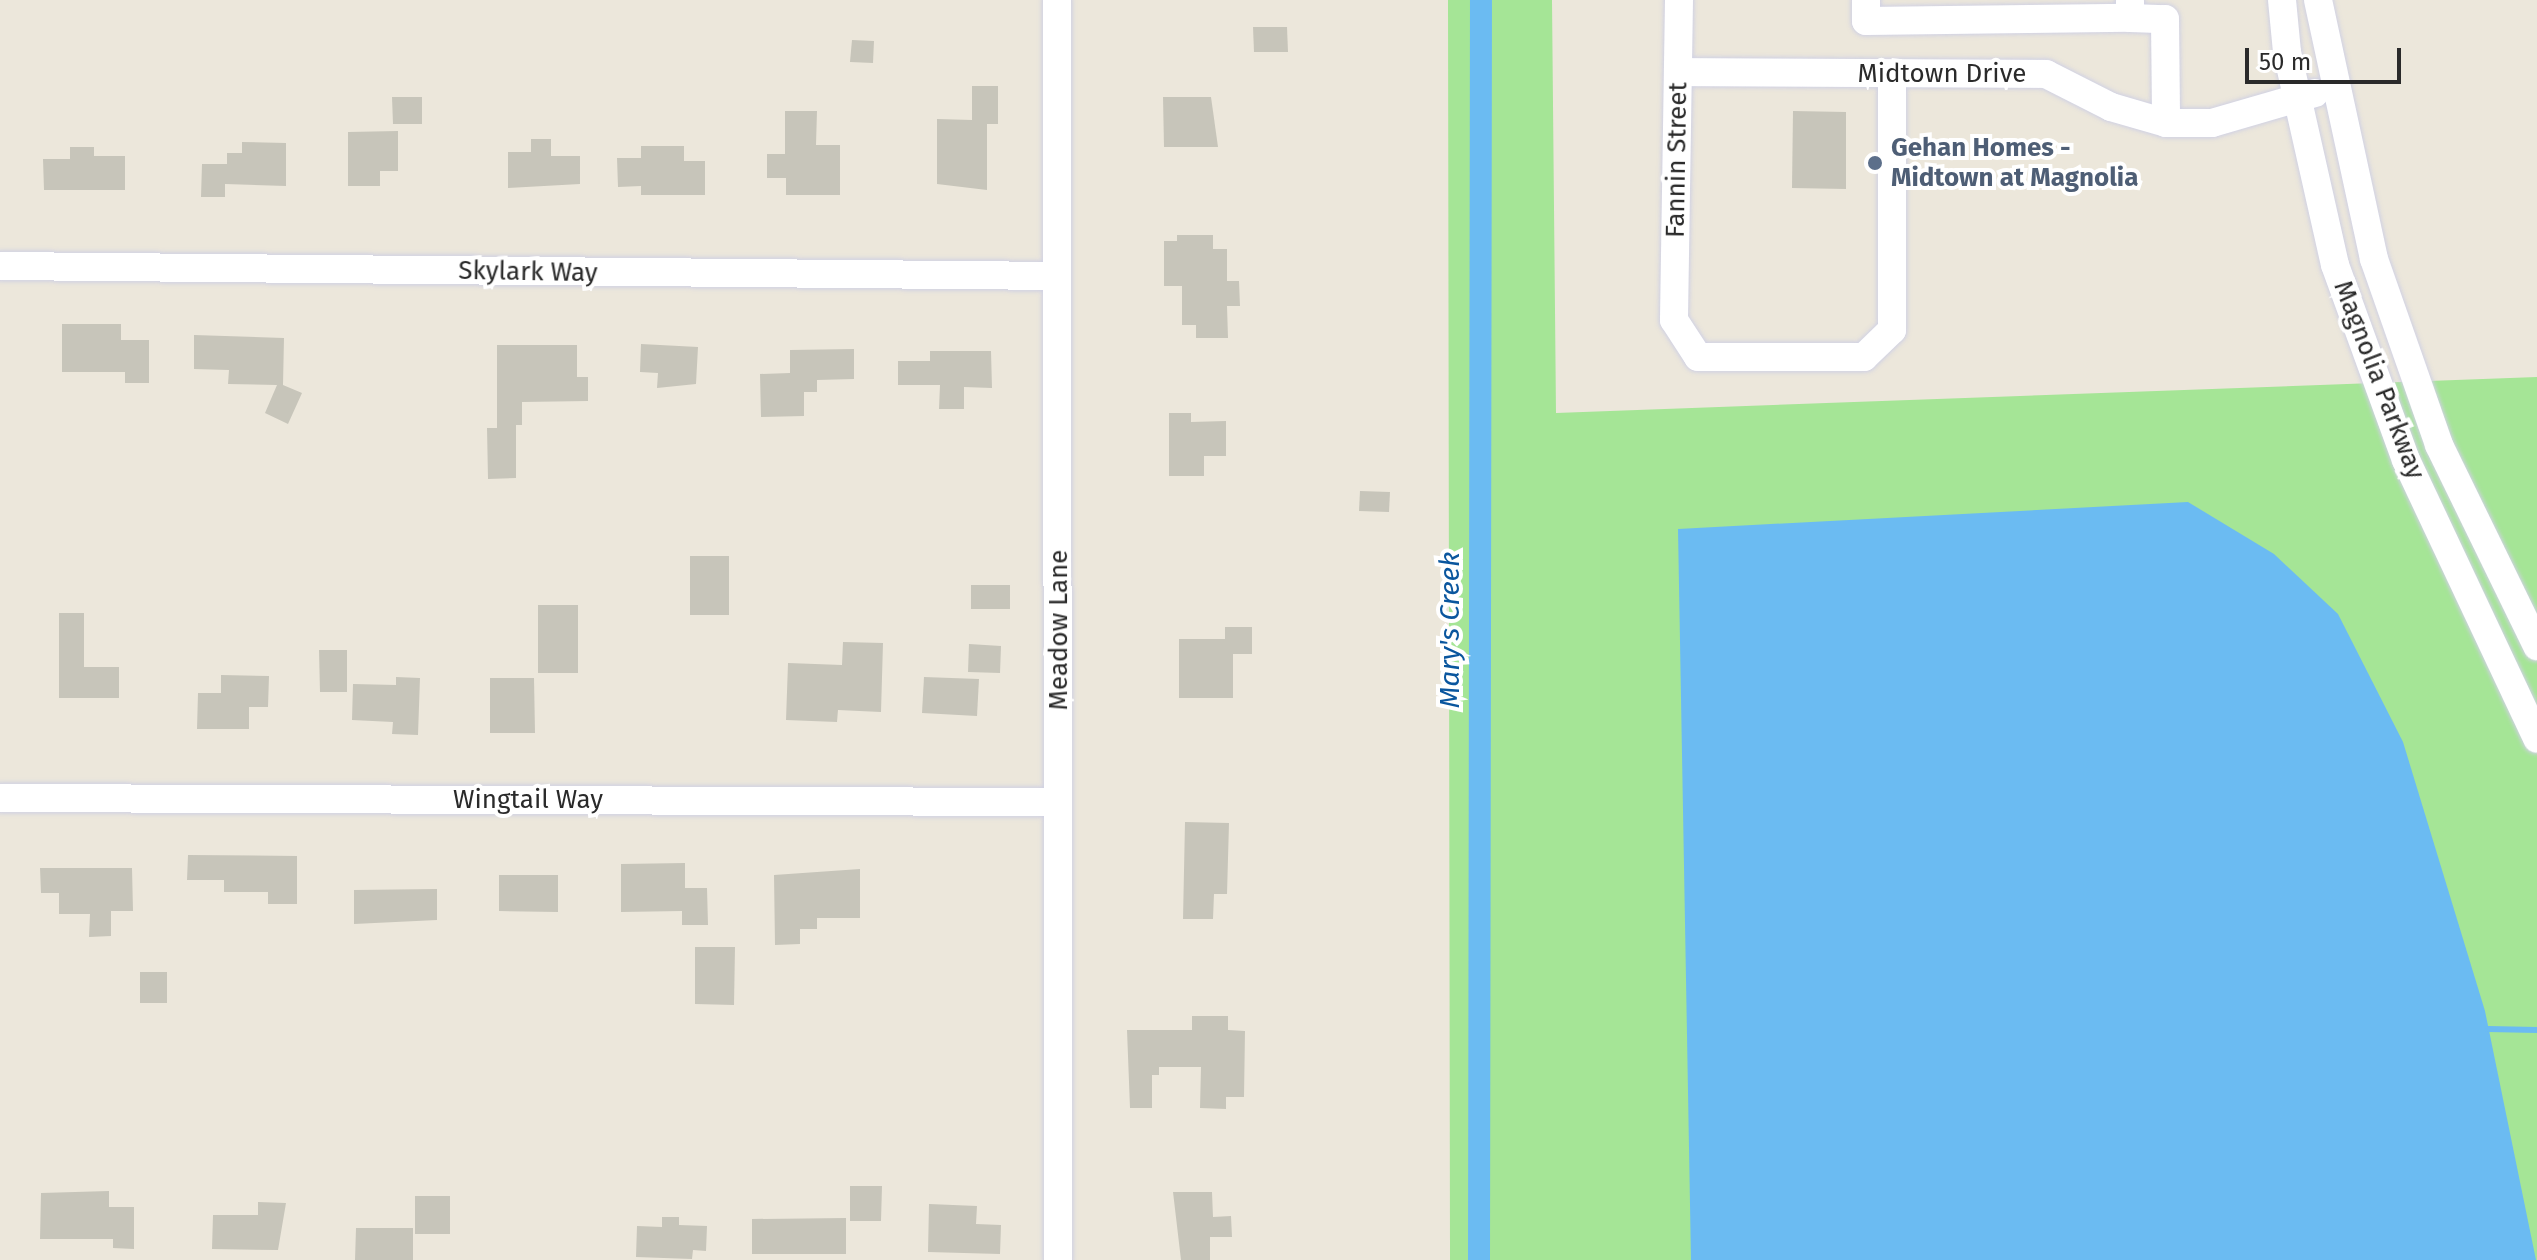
<!DOCTYPE html>
<style>
body{margin:0}
#map{position:relative;width:2537px;height:1260px;overflow:hidden;background:#ece7db;font-family:"Fira Sans",sans-serif}
div>[style]{position:absolute}
.green>*{inset:0;background:#a5e596}
.water>*{inset:0;background:#6bbbf2}
.stream>*{height:6px;margin:-3px;padding:0 3px;transform-origin:3px;border-radius:3px;background:#6bbbf2}
.canal>*{height:22px;margin:-11px;padding:0 11px;transform-origin:11px;border-radius:11px;background:#6bbbf2}
.building>*{inset:0;background:#c7c5ba}
.roads{filter:drop-shadow(0 0 2px #d0d1e3) drop-shadow(0 0 2px #d0d1e3)}
.minor>*{height:28px;margin:-14px;padding:0 14px;transform-origin:14px;border-radius:14px;background:#fff}
.dots>*{width:22px;height:22px;translate:-50% -50%;box-sizing:border-box;border:4px solid #fff;border-radius:50%}
span{translate:-50% -50%;white-space:nowrap;text-align:center;line-height:1.15;-webkit-text-stroke:8px #fff;paint-order:stroke}
.street-label{font-size:26px;color:#2a2a2a}
.service-label{font-size:26px;color:#4e5e75;font-weight:700}
.left{translate:0 -50%;text-align:left}
.water-label{font-size:28px;color:#0a569e;font-style:italic}
.scale{position:absolute;left:2245px;top:48px;width:156px;height:36px;box-sizing:border-box;border:4px solid #2a2a2a;border-top:0;padding-left:10px;font-size:24px;line-height:28px;white-space:nowrap;color:#2a2a2a;-webkit-text-stroke:6px #fff;paint-order:stroke}
</style>
<div id="map">
<div class="green">
<div style="clip-path:polygon(1448px 0,1552px 0,1556px 413px,2537px 377px,2537px 1260px,1450px 1260px)"></div>
</div>
<div class="water">
<div style="clip-path:polygon(2188px 502px,2274px 554px,2338px 614px,2403px 742px,2485px 1011px,2536px 1260px,1691px 1260px,1678px 529px)"></div>
</div>
<div class="stream">
<div style="left:2488px;top:1029px;width:49px;rotate:1.2deg"></div>
</div>
<div class="canal">
<div style="left:1479px;top:1260px;width:1260px;rotate:-89.91deg"></div>
</div>
<div class="building">
<div style="clip-path:polygon(1253px 27px,1287px 27px,1288px 52px,1254px 52px)"></div>
<div style="clip-path:polygon(852px 40px,874px 41px,873px 63px,850px 62px)"></div>
<div style="clip-path:polygon(972px 86px,998px 86px,998px 124px,987px 124px,987px 190px,937px 184px,937px 119px,972px 120px)"></div>
<div style="clip-path:polygon(392px 97px,422px 97px,422px 124px,393px 124px)"></div>
<div style="clip-path:polygon(1163px 97px,1211px 97px,1218px 147px,1164px 147px)"></div>
<div style="clip-path:polygon(785px 111px,817px 111px,816px 145px,840px 145px,840px 195px,786px 195px,786px 178px,767px 178px,767px 154px,785px 154px)"></div>
<div style="clip-path:polygon(1793px 111px,1846px 112px,1846px 189px,1792px 188px)"></div>
<div style="clip-path:polygon(398px 131px,398px 171px,380px 171px,380px 186px,348px 186px,348px 132px)"></div>
<div style="clip-path:polygon(531px 139px,551px 139px,551px 156px,580px 156px,580px 184px,508px 188px,508px 152px,531px 152px)"></div>
<div style="clip-path:polygon(242px 142px,286px 143px,286px 186px,225px 184px,225px 197px,201px 197px,202px 164px,227px 164px,227px 153px,242px 153px)"></div>
<div style="clip-path:polygon(641px 146px,684px 146px,684px 161px,705px 161px,705px 195px,641px 195px,641px 186px,618px 187px,617px 158px,641px 158px)"></div>
<div style="clip-path:polygon(70px 147px,94px 147px,94px 156px,125px 156px,125px 190px,44px 190px,43px 159px,70px 159px)"></div>
<div style="clip-path:polygon(1177px 235px,1213px 235px,1213px 249px,1227px 249px,1227px 281px,1239px 281px,1240px 306px,1227px 306px,1228px 338px,1196px 338px,1196px 325px,1182px 325px,1182px 286px,1164px 286px,1164px 241px,1177px 241px)"></div>
<div style="clip-path:polygon(62px 324px,121px 324px,121px 340px,149px 340px,149px 383px,125px 383px,125px 372px,62px 372px)"></div>
<div style="clip-path:polygon(194px 335px,284px 338px,283px 385px,302px 393px,288px 424px,265px 413px,277px 385px,228px 384px,229px 370px,194px 369px)"></div>
<div style="clip-path:polygon(641px 344px,698px 347px,696px 384px,657px 388px,658px 373px,640px 372px)"></div>
<div style="clip-path:polygon(497px 345px,577px 345px,577px 377px,588px 377px,588px 401px,522px 402px,522px 425px,516px 425px,516px 478px,488px 479px,487px 428px,497px 428px)"></div>
<div style="clip-path:polygon(854px 349px,854px 379px,817px 380px,817px 392px,804px 392px,804px 416px,761px 417px,760px 374px,790px 373px,790px 350px)"></div>
<div style="clip-path:polygon(930px 351px,991px 351px,992px 388px,964px 387px,964px 409px,939px 409px,940px 385px,898px 385px,898px 361px,930px 361px)"></div>
<div style="clip-path:polygon(1169px 413px,1191px 413px,1191px 422px,1226px 421px,1226px 456px,1204px 456px,1204px 476px,1169px 476px)"></div>
<div style="clip-path:polygon(1360px 491px,1390px 492px,1389px 512px,1359px 511px)"></div>
<div style="clip-path:polygon(690px 556px,729px 556px,729px 615px,690px 615px)"></div>
<div style="clip-path:polygon(971px 585px,1010px 585px,1010px 609px,971px 609px)"></div>
<div style="clip-path:polygon(538px 605px,578px 605px,578px 673px,538px 673px)"></div>
<div style="clip-path:polygon(59px 613px,84px 613px,84px 667px,119px 667px,119px 698px,59px 698px)"></div>
<div style="clip-path:polygon(1225px 627px,1252px 627px,1252px 654px,1233px 654px,1233px 698px,1179px 698px,1179px 639px,1225px 639px)"></div>
<div style="clip-path:polygon(843px 642px,883px 643px,881px 712px,838px 710px,837px 722px,786px 720px,788px 663px,842px 665px)"></div>
<div style="clip-path:polygon(969px 644px,1001px 646px,1000px 673px,968px 672px)"></div>
<div style="clip-path:polygon(319px 650px,347px 650px,347px 692px,320px 692px)"></div>
<div style="clip-path:polygon(221px 675px,269px 676px,268px 707px,249px 707px,249px 729px,197px 729px,198px 693px,221px 693px)"></div>
<div style="clip-path:polygon(396px 677px,420px 678px,418px 735px,392px 734px,393px 722px,352px 720px,353px 684px,396px 685px)"></div>
<div style="clip-path:polygon(924px 677px,979px 679px,977px 716px,922px 713px)"></div>
<div style="clip-path:polygon(490px 678px,534px 678px,535px 733px,490px 733px)"></div>
<div style="clip-path:polygon(1185px 822px,1229px 823px,1227px 894px,1214px 894px,1213px 919px,1183px 919px)"></div>
<div style="clip-path:polygon(188px 855px,297px 856px,297px 904px,268px 904px,268px 892px,224px 892px,224px 880px,187px 880px)"></div>
<div style="clip-path:polygon(685px 863px,685px 888px,707px 888px,708px 925px,682px 925px,682px 911px,621px 912px,621px 864px)"></div>
<div style="clip-path:polygon(40px 868px,132px 868px,133px 911px,111px 911px,111px 936px,89px 937px,90px 914px,59px 914px,59px 893px,41px 893px)"></div>
<div style="clip-path:polygon(860px 869px,860px 918px,817px 918px,817px 929px,800px 929px,800px 944px,775px 945px,774px 875px)"></div>
<div style="clip-path:polygon(499px 875px,558px 875px,558px 912px,499px 911px)"></div>
<div style="clip-path:polygon(437px 889px,437px 920px,354px 924px,354px 890px)"></div>
<div style="clip-path:polygon(695px 947px,735px 947px,734px 1005px,695px 1004px)"></div>
<div style="clip-path:polygon(140px 972px,167px 972px,167px 1003px,140px 1003px)"></div>
<div style="clip-path:polygon(1192px 1016px,1228px 1016px,1228px 1030px,1245px 1031px,1244px 1097px,1226px 1097px,1226px 1109px,1200px 1108px,1201px 1067px,1159px 1067px,1159px 1075px,1152px 1075px,1152px 1108px,1130px 1108px,1127px 1030px,1192px 1030px)"></div>
<div style="clip-path:polygon(850px 1186px,882px 1186px,881px 1221px,850px 1221px)"></div>
<div style="clip-path:polygon(109px 1191px,109px 1207px,134px 1207px,134px 1249px,113px 1248px,113px 1239px,40px 1239px,41px 1193px)"></div>
<div style="clip-path:polygon(1173px 1192px,1212px 1192px,1213px 1217px,1231px 1216px,1232px 1237px,1210px 1237px,1210px 1260px,1181px 1260px)"></div>
<div style="clip-path:polygon(415px 1196px,450px 1196px,450px 1234px,415px 1234px)"></div>
<div style="clip-path:polygon(258px 1202px,286px 1203px,278px 1250px,212px 1249px,213px 1215px,258px 1215px)"></div>
<div style="clip-path:polygon(929px 1204px,977px 1206px,976px 1224px,1001px 1225px,1000px 1254px,928px 1252px)"></div>
<div style="clip-path:polygon(662px 1217px,679px 1217px,679px 1225px,707px 1226px,706px 1251px,693px 1250px,692px 1259px,636px 1257px,637px 1226px,662px 1227px)"></div>
<div style="clip-path:polygon(846px 1218px,846px 1254px,752px 1254px,752px 1219px)"></div>
<div style="clip-path:polygon(356px 1228px,413px 1228px,413px 1260px,355px 1260px)"></div>
</div>
<div class="roads">
<div class="minor">
<div style="left:1057px;top:0;width:1260px;rotate:89.95deg"></div>
<div style="left:1679px;top:0;width:320px;rotate:90.9deg"></div>
<div style="left:1674px;top:320px;width:44px;rotate:57deg"></div>
<div style="left:1698px;top:357px;width:166px"></div>
<div style="left:1864px;top:357px;width:39px;rotate:-44deg"></div>
<div style="left:1892px;top:330px;width:256px;rotate:-90deg"></div>
<div style="left:1866px;top:0;width:21px;rotate:90deg"></div>
<div style="left:1866px;top:21px;width:264px;rotate:-0.7deg"></div>
<div style="left:2282px;top:0;width:52px;rotate:84.5deg"></div>
<div style="left:2287px;top:52px;width:218px;rotate:77.3deg"></div>
<div style="left:2335px;top:265px;width:208px;rotate:70deg"></div>
<div style="left:2406px;top:460px;width:308px;rotate:64.8deg"></div>
<div style="left:2318px;top:0;width:265px;rotate:77.8deg"></div>
<div style="left:2374px;top:259px;width:197px;rotate:70.7deg"></div>
<div style="left:2439px;top:445px;width:224px;rotate:64deg"></div>
<div style="left:2130px;top:1px;width:17px;rotate:90deg"></div>
<div style="left:2130px;top:18px;width:35px;rotate:2deg"></div>
<div style="left:2165px;top:19px;width:104px;rotate:89.4deg"></div>
<div style="left:1679px;top:72px;width:367px;rotate:0.3deg"></div>
<div style="left:2046px;top:74px;width:73px;rotate:26.9deg"></div>
<div style="left:2111px;top:107px;width:57px;rotate:16.2deg"></div>
<div style="left:2166px;top:123px;width:46px"></div>
<div style="left:2212px;top:123px;width:107px;rotate:-16.2deg"></div>
<div style="left:0;top:266px;width:1057px;rotate:0.54deg"></div>
<div style="left:0;top:798px;width:1056px;rotate:0.22deg"></div>
</div>
</div>
<div class="dots">
<div style="left:1875px;top:163px;background:#5c6f8a"></div>
</div>
<div class="street-label">
<span style="left:1942px;top:74px">Midtown Drive</span>
<span style="left:1677px;top:160px;rotate:-89deg">Fannin Street</span>
<span style="left:528px;top:272px;rotate:1deg">Skylark Way</span>
<span style="left:2379px;top:380px;rotate:69deg">Magnolia Parkway</span>
<span style="left:1059px;top:630px;rotate:-90deg">Meadow Lane</span>
<span style="left:528px;top:800px">Wingtail Way</span>
</div>
<div class="service-label">
<span class="left" style="left:1891px;top:163px">Gehan Homes -<br>Midtown at Magnolia</span>
</div>
<div class="water-label">
<span style="left:1450px;top:630px;rotate:-90deg">Mary's Creek</span>
</div>
<div class="scale">50 m</div>
</div>
